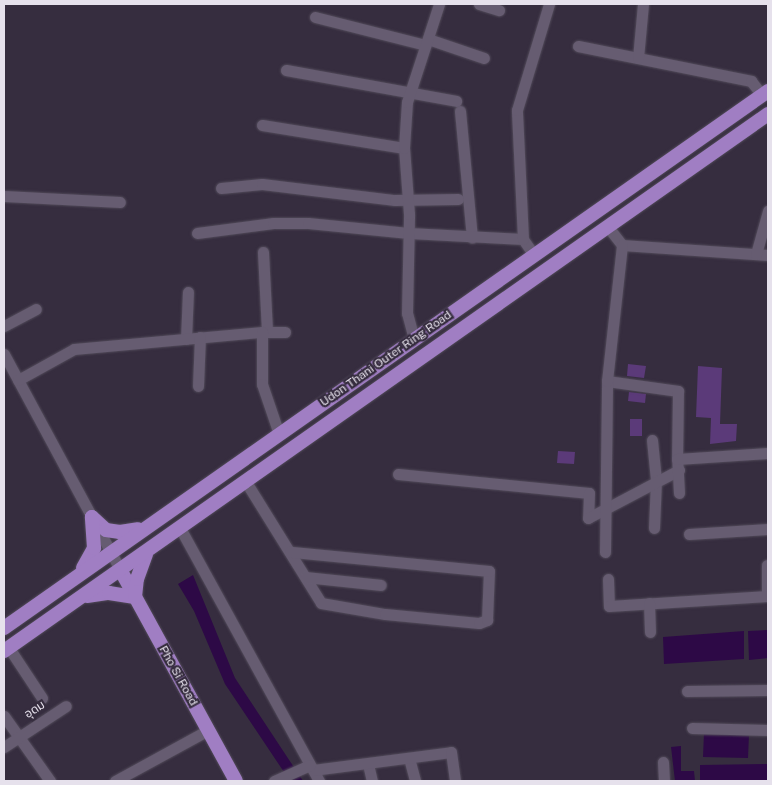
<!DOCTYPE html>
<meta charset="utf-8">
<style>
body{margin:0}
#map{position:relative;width:772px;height:785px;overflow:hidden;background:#362d3f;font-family:"Public Sans","Noto Sans Thai",sans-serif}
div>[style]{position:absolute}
.water>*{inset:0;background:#2d0946}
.building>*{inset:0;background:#5b3a79}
.roads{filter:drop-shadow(0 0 1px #514a59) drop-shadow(0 0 1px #514a59)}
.minor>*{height:11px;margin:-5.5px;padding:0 5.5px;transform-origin:5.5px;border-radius:5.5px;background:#665c71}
.major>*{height:14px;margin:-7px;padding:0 7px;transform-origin:7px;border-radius:7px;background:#a07ec3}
span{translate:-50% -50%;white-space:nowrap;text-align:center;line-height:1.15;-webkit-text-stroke:4.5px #362d3f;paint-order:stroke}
.street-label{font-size:12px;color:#e6e1ec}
.frame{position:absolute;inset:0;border:5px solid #e6e1ec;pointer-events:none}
</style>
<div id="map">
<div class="water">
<div style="clip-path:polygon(193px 575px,235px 678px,303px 781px,290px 781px,225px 684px,194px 611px,178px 584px)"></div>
<div style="clip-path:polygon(768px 630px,768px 658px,749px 660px,748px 631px)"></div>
<div style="clip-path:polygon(744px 631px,744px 659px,664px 664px,663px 637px)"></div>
<div style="clip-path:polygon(704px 733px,749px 734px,748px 758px,703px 757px)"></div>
<div style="clip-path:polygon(681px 746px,681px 771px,694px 771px,695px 781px,675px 781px,671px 747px)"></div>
<div style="clip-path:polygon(768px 764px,768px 781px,700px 781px,700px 765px)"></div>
</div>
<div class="building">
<div style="clip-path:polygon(628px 364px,646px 366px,644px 378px,627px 376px)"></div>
<div style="clip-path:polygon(698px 366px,722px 368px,720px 424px,737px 424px,736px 441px,710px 444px,711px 418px,696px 417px)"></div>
<div style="clip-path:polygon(629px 392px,646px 394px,645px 403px,628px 401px)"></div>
<div style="clip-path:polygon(630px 419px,642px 419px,642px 436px,630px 436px)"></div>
<div style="clip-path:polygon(558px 451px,575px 452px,574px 464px,557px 463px)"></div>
</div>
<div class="roads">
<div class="minor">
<div style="left:479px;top:4px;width:21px;rotate:17deg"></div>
<div style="left:315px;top:17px;width:114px;rotate:14.2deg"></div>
<div style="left:428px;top:39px;width:59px;rotate:18.7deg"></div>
<div style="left:578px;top:46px;width:177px;rotate:11.4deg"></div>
<div style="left:751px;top:81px;width:18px;rotate:52deg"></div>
<div style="left:638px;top:58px;width:54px;rotate:-84.7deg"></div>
<div style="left:286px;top:70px;width:173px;rotate:10.3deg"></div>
<div style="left:460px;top:111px;width:127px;rotate:84.6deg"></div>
<div style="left:262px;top:125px;width:144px;rotate:9.2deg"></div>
<div style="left:221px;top:188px;width:41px;rotate:-5.6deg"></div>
<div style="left:262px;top:184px;width:134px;rotate:6.9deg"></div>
<div style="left:395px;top:200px;width:63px;rotate:-0.9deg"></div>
<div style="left:4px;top:196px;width:116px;rotate:3deg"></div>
<div style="left:608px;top:227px;width:23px;rotate:52deg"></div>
<div style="left:622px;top:245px;width:146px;rotate:3.9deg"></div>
<div style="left:197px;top:233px;width:77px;rotate:-7.5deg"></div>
<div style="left:273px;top:223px;width:35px"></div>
<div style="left:308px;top:223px;width:101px;rotate:5.7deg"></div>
<div style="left:409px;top:233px;width:114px;rotate:3deg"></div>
<div style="left:263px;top:252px;width:80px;rotate:87.1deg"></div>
<div style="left:756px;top:254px;width:45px;rotate:-74.4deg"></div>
<div style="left:534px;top:255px;width:19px;rotate:-125deg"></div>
<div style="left:523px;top:239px;width:129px;rotate:-92.7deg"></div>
<div style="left:517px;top:110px;width:111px;rotate:-73.2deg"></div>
<div style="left:4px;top:326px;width:36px;rotate:-28deg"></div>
<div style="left:262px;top:332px;width:23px"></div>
<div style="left:186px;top:339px;width:47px;rotate:-87.6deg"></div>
<div style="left:414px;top:339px;width:27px;rotate:-105deg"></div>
<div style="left:407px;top:313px;width:99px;rotate:-88.8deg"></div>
<div style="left:409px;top:214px;width:66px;rotate:-94.3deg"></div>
<div style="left:404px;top:148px;width:46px;rotate:-86.3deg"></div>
<div style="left:407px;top:102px;width:103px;rotate:-71.9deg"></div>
<div style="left:4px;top:354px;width:247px;rotate:61.7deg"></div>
<div style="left:18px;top:380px;width:64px;rotate:-29deg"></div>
<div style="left:74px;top:349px;width:189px;rotate:-5.2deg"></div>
<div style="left:262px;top:332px;width:52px;rotate:90deg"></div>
<div style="left:262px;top:384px;width:53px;rotate:71.2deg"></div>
<div style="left:607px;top:381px;width:72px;rotate:8deg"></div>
<div style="left:678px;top:391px;width:68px;rotate:90.8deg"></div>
<div style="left:198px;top:386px;width:49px;rotate:-87.7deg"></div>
<div style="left:652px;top:440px;width:40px;rotate:84.3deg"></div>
<div style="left:656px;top:480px;width:48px;rotate:92.4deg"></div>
<div style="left:398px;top:474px;width:192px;rotate:5.7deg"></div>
<div style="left:589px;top:493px;width:25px;rotate:92deg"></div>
<div style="left:588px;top:518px;width:103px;rotate:-27.8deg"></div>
<div style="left:246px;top:482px;width:142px;rotate:58.2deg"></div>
<div style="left:321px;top:603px;width:65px;rotate:9.8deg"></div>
<div style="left:385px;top:614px;width:94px;rotate:5.5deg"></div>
<div style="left:479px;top:623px;width:9px;rotate:-21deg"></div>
<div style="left:487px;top:620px;width:49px;rotate:-87.7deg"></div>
<div style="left:489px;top:571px;width:200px;rotate:-174.5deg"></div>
<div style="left:679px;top:493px;width:34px;rotate:-93deg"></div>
<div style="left:677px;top:459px;width:91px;rotate:-3.8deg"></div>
<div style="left:180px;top:528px;width:289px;rotate:61.2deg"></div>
<div style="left:689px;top:534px;width:79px;rotate:-3.6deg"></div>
<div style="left:605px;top:552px;width:171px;rotate:-89.3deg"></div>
<div style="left:607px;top:381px;width:137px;rotate:-83.7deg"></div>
<div style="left:767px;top:565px;width:31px;rotate:90deg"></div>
<div style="left:306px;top:577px;width:75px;rotate:6.1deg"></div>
<div style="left:608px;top:579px;width:27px;rotate:88deg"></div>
<div style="left:609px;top:606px;width:159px;rotate:-3.6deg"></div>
<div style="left:649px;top:603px;width:29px;rotate:88deg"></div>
<div style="left:9px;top:648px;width:60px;rotate:56.6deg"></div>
<div style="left:687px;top:691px;width:81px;rotate:-0.7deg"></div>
<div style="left:4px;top:716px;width:80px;rotate:54.7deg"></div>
<div style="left:692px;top:728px;width:76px;rotate:1.5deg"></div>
<div style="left:4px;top:747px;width:74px;rotate:-33.5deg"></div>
<div style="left:409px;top:758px;width:24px;rotate:75deg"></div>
<div style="left:663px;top:762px;width:19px;rotate:87deg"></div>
<div style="left:368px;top:764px;width:17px;rotate:77deg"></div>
<div style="left:313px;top:770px;width:139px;rotate:-7.4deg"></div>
<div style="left:451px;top:752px;width:29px;rotate:82deg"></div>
<div style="left:115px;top:781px;width:106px;rotate:-28.7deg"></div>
<div style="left:274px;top:781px;width:39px;rotate:-24deg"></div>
</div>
<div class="major">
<div style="left:92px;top:517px;width:19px;rotate:43deg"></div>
<div style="left:106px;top:530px;width:14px;rotate:8deg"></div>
<div style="left:120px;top:532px;width:18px;rotate:-9deg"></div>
<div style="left:83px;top:568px;width:23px;rotate:-61deg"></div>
<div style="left:94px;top:548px;width:31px;rotate:-94deg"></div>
<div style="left:121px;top:571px;width:239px;rotate:61.3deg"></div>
<div style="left:87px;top:596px;width:22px;rotate:-8deg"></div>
<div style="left:109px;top:593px;width:26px;rotate:9deg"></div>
<div style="left:135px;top:597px;width:18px;rotate:-84deg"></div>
<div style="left:137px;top:579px;width:27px;rotate:-70deg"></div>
<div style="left:4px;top:628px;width:934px;rotate:-35.1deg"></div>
<div style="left:4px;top:651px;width:934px;rotate:-35.1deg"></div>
</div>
</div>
<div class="street-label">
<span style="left:386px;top:359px;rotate:-35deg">Udon Thani Outer Ring Road</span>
<span style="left:178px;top:676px;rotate:61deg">Pho Si Road</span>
<span style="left:35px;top:710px;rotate:-33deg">อุดม</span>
</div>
<div class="frame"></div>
</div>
